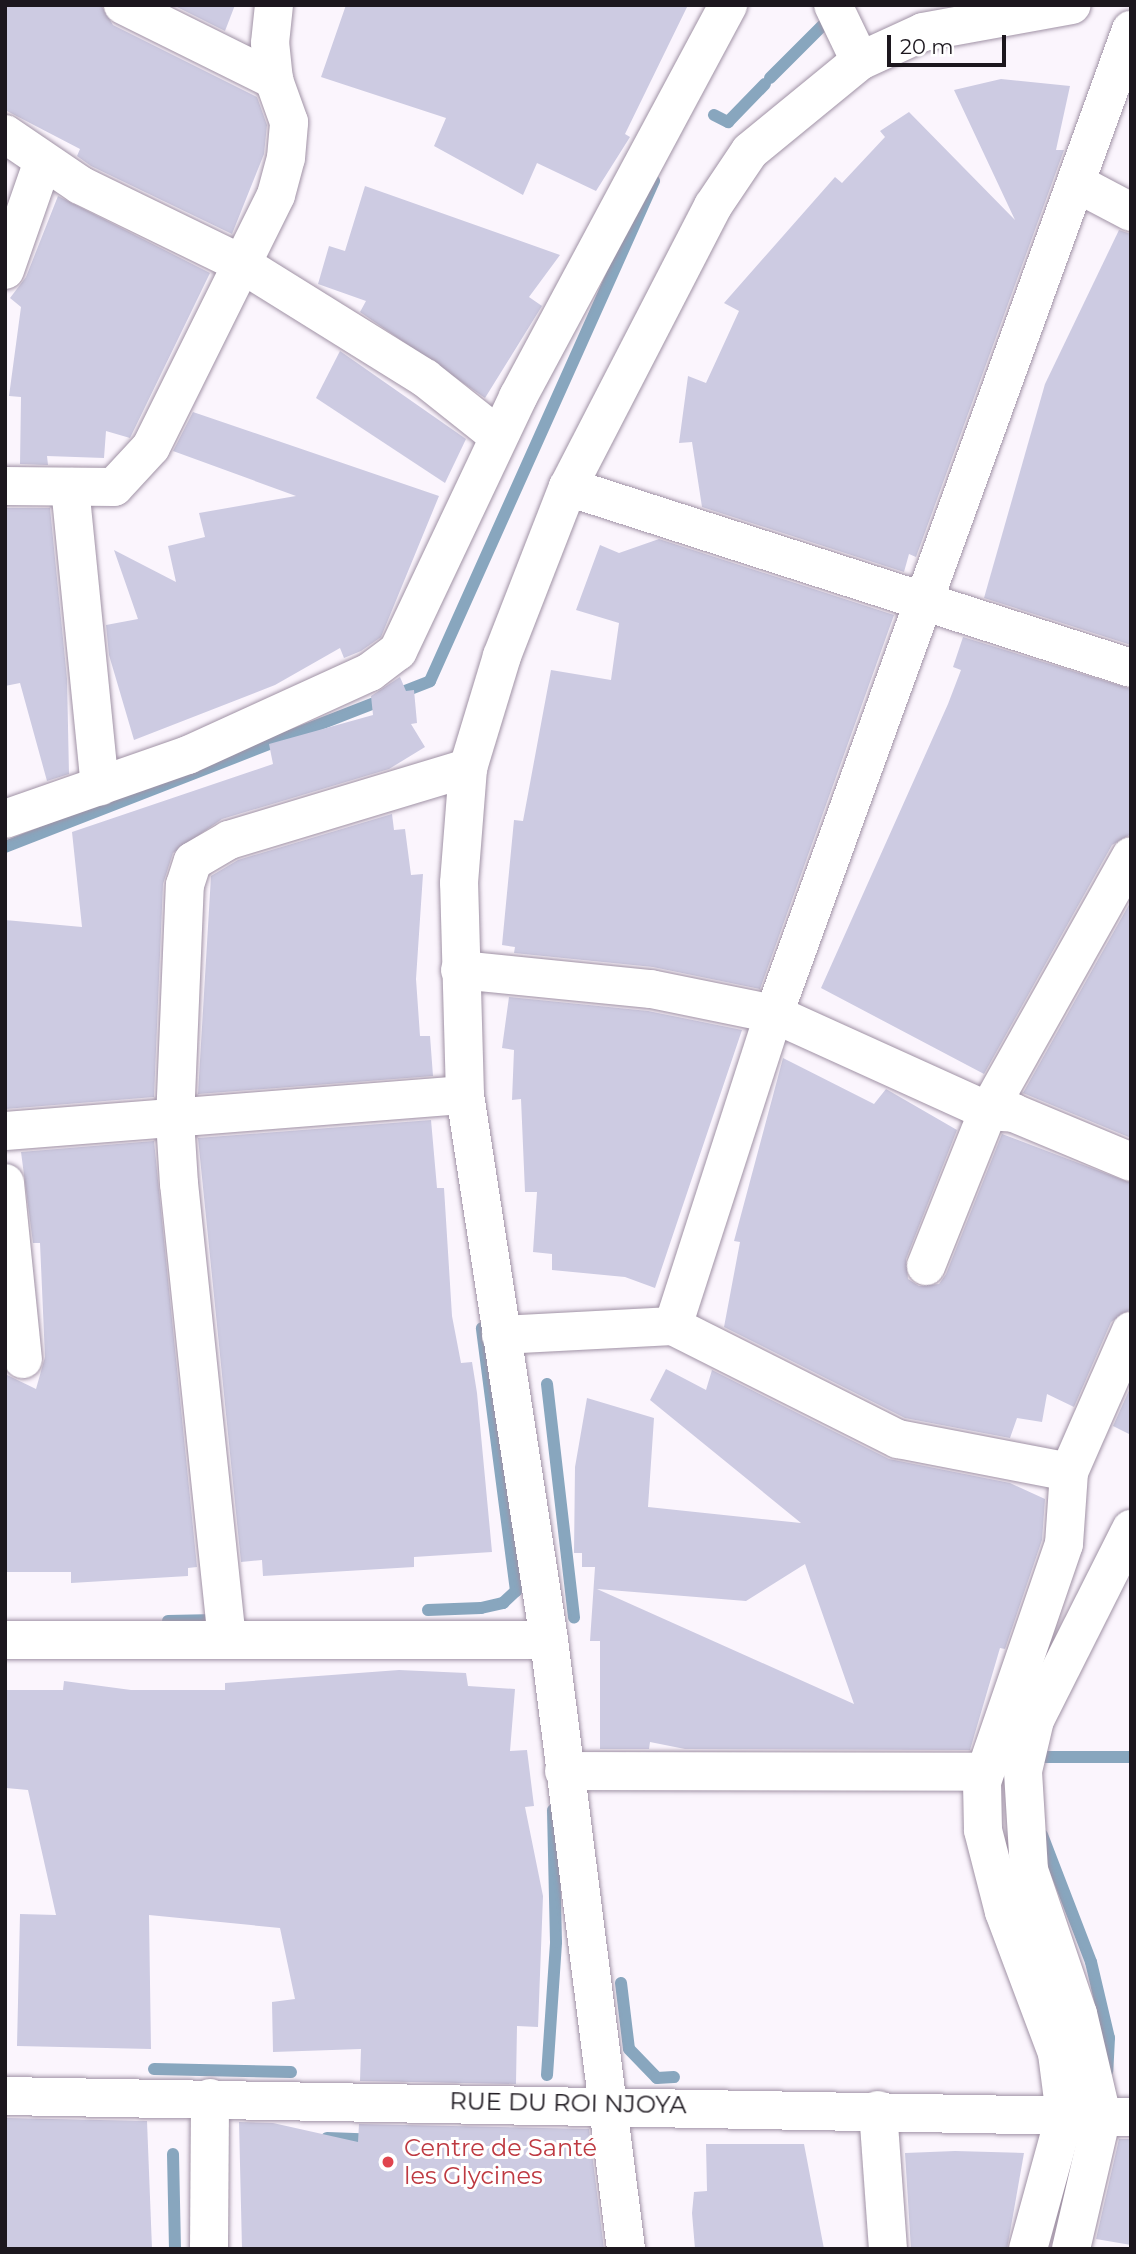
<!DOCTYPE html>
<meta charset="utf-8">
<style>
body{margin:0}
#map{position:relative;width:1136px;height:2254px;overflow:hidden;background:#fbf5fd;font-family:Montserrat,sans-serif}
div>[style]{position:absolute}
.stream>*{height:12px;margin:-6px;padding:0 6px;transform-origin:6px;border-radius:6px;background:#88a6be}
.building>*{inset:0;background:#cdcbe2}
.roads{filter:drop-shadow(0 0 2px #a092a5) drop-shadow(0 0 2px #a092a5)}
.minor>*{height:38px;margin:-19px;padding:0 19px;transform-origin:19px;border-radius:19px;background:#fff}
.secondary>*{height:38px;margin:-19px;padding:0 19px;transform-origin:19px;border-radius:19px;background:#fff}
.dots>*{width:19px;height:19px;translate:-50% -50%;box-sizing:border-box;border:4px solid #fff;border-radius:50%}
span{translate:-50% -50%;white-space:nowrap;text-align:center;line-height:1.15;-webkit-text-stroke:6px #fff;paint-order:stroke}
.street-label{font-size:24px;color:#1c171e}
.health-label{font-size:24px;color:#be3a42}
.left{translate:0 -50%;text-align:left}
.frame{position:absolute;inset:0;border:7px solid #1c171e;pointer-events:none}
.scale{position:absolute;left:887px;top:35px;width:119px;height:32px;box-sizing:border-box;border:4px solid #1c171e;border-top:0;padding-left:9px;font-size:21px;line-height:24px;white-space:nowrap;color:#1c171e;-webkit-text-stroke:5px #fff;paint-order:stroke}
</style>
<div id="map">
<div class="stream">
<div style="left:770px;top:78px;width:75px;rotate:-45deg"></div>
<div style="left:714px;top:115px;width:16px;rotate:27deg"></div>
<div style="left:728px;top:122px;width:53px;rotate:-45.8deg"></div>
<div style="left:5px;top:847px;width:456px;rotate:-21.3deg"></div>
<div style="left:430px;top:681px;width:548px;rotate:-65.87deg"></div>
<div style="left:547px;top:1384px;width:235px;rotate:83.4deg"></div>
<div style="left:428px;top:1610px;width:53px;rotate:-2.2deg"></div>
<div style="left:481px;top:1608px;width:23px;rotate:-13deg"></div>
<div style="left:503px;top:1603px;width:18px;rotate:-43deg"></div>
<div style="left:516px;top:1591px;width:265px;rotate:-97.4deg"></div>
<div style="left:168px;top:1621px;width:49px;rotate:-1.2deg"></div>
<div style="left:1034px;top:1757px;width:97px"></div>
<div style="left:1042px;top:1835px;width:136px;rotate:68.9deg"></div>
<div style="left:1091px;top:1962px;width:78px;rotate:76.7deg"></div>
<div style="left:1109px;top:2038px;width:33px;rotate:93deg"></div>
<div style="left:621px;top:1983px;width:66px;rotate:83.1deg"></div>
<div style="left:629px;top:2049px;width:40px;rotate:46deg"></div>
<div style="left:657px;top:2078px;width:17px;rotate:-3deg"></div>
<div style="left:154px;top:2069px;width:137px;rotate:1.3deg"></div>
<div style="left:547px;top:2075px;width:133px;rotate:-86.1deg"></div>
<div style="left:556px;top:1942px;width:132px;rotate:-91.3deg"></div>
<div style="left:327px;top:2138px;width:34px;rotate:2deg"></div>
<div style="left:173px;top:2154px;width:95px;rotate:88.8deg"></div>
</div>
<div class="building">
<div style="clip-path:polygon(5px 5px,101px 5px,113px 25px,257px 97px,267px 125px,264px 154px,232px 234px,91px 166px,77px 156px,80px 149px,5px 110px)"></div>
<div style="clip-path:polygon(173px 5px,235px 5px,225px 31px)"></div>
<div style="clip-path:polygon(346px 5px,688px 5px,625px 134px,630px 137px,596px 191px,537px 163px,523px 195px,434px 146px,446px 118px,321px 77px)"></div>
<div style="clip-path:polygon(1001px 79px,1070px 86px,1056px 150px,1064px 150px,916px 557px,909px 554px,904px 572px,702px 507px,692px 442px,679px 443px,688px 376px,706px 383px,739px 311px,724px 303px,835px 177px,842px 183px,885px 137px,880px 131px,909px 112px,1015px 220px,954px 90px)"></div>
<div style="clip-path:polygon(365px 186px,560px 255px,529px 297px,542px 306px,485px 398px,360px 312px,366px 301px,318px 284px,329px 246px,345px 251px)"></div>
<div style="clip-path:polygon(58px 196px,210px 273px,130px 438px,106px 431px,104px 458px,47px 456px,48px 465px,20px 464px,21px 397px,9px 396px,21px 307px,10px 298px,26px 277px)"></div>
<div style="clip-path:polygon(1119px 230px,1131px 234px,1131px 645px,984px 598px,1045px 384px)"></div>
<div style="clip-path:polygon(340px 351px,466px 439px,445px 483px,316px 398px)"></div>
<div style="clip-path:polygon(193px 412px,439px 496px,381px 637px,361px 651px,344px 658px,340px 648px,275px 685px,134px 740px,109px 655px,106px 625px,138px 619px,114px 550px,176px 582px,168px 546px,205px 537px,199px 513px,296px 496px,173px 451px)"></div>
<div style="clip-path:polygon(5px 508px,50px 508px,67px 679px,69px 774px,47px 781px,20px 683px,5px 686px)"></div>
<div style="clip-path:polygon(659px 539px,894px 615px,760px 989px,653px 967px,514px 953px,515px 947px,502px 945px,514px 820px,523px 821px,551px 670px,611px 680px,619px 623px,576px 610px,600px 545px,619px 553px)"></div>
<div style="clip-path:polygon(963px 637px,1131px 689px,1131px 834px,1112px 845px,984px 1074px,821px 988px,948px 704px,961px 670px,953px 667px)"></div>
<div style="clip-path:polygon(400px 677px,406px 691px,414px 690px,417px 723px,411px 724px,425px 747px,389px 769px,222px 819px,173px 853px,163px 884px,154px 1097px,5px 1109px,5px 920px,82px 927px,72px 832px,273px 764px,269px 744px,373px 715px,371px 696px)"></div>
<div style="clip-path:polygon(392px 814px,394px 830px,405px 829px,411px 875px,423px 874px,416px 979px,420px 1036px,430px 1036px,433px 1076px,198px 1094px,211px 876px,238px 860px)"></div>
<div style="clip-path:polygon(1131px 901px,1131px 1138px,1023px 1093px)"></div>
<div style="clip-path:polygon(509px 997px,648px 1011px,742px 1030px,655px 1288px,625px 1277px,552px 1270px,552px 1254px,533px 1252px,537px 1192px,525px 1192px,521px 1099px,512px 1100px,514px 1050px,502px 1048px)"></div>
<div style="clip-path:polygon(783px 1058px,874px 1104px,886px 1089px,957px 1130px,906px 1259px,908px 1279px,919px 1286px,939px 1284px,946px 1274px,1002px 1134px,1131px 1183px,1131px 1309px,1111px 1322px,1074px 1407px,1047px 1394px,1042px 1422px,1017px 1418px,1010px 1438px,905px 1418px,724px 1327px,740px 1242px,734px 1241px)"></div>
<div style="clip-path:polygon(431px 1120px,437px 1188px,444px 1188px,452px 1316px,461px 1363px,472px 1362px,477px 1393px,492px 1552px,414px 1557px,414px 1567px,263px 1576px,262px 1560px,241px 1562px,198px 1138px)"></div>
<div style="clip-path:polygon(154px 1141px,197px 1567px,188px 1568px,188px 1576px,71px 1583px,71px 1572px,5px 1572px,5px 1374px,36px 1389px,45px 1357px,40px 1243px,33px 1243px,21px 1152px)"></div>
<div style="clip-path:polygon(evenodd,666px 1369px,706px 1390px,712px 1370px,889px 1459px,1010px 1483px,1045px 1499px,1042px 1540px,1005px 1649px,1000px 1648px,970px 1750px,685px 1749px,650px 1742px,649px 1749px,600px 1749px,600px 1641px,590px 1641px,595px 1567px,582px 1567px,582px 1553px,574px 1553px,575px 1467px,587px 1398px,654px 1418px,648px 1507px,801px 1523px,650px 1400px,666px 1369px,805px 1564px,854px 1704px,597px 1589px,746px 1601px,805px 1564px)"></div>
<div style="clip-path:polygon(1131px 1386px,1131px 1435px,1113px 1426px)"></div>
<div style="clip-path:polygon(399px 1670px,466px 1673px,468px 1686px,515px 1689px,510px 1751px,527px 1750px,534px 1806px,525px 1807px,543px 1896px,538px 2027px,517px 2026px,516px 2084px,360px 2081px,361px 2049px,273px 2052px,272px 2002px,295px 1999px,280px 1928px,149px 1915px,151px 2049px,17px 2046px,20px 1914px,56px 1915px,28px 1790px,6px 1788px,5px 1690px,63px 1690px,64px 1681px,131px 1690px,225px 1690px,225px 1683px)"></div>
<div style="clip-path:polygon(5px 2118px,147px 2121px,152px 2249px,5px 2249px)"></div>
<div style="clip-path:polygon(239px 2122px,273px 2123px,358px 2142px,359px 2124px,589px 2129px,604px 2249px,242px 2249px)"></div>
<div style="clip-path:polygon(1119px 2139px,1131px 2139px,1131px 2245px,1096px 2239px)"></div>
<div style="clip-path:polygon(706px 2144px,804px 2144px,824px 2249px,695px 2249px,692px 2213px,694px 2192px,707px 2191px)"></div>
<div style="clip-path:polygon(955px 2151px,1024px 2153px,1007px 2249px,911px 2249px,905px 2153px)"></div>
</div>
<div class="roads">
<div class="minor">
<div style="left:123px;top:5px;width:169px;rotate:26.4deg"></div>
<div style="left:833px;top:5px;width:62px;rotate:64.3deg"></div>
<div style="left:5px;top:134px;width:91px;rotate:34.2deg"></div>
<div style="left:80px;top:185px;width:178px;rotate:26deg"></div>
<div style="left:240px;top:263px;width:218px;rotate:31.9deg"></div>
<div style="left:425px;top:378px;width:93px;rotate:38.5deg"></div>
<div style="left:1076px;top:183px;width:62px;rotate:27.8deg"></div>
<div style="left:5px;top:270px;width:115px;rotate:-70.8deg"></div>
<div style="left:5px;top:486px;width:109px;rotate:0.5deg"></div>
<div style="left:114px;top:487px;width:54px;rotate:-47.2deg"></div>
<div style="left:151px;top:447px;width:281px;rotate:-63.6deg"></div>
<div style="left:276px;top:195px;width:38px;rotate:-75deg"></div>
<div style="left:286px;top:158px;width:36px;rotate:-85deg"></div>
<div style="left:289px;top:122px;width:45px;rotate:-109.7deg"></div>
<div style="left:274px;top:80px;width:37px;rotate:-96deg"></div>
<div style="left:270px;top:43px;width:38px;rotate:-84deg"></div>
<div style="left:70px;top:487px;width:301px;rotate:84.3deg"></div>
<div style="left:568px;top:487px;width:591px;rotate:17.82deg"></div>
<div style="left:5px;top:819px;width:194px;rotate:-19.3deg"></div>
<div style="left:188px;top:755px;width:200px;rotate:-24.5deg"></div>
<div style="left:370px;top:672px;width:35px;rotate:-37deg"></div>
<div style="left:398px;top:651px;width:281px;rotate:-64.7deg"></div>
<div style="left:518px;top:397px;width:445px;rotate:-61.8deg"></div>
<div style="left:460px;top:970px;width:192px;rotate:5.7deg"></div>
<div style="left:651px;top:989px;width:126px;rotate:11.5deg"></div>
<div style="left:774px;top:1014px;width:235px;rotate:24.4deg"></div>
<div style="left:988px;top:1111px;width:26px;rotate:4deg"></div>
<div style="left:1014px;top:1113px;width:127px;rotate:22.7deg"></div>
<div style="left:5px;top:1131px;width:461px;rotate:-4.5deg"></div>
<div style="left:5px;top:1183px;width:177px;rotate:84.2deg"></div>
<div style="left:926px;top:1266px;width:167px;rotate:-68.2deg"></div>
<div style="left:988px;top:1111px;width:292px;rotate:-60.7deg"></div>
<div style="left:673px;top:1326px;width:328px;rotate:-72.1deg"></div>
<div style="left:774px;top:1014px;width:1047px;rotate:-70.06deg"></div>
<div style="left:501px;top:1335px;width:172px;rotate:-3deg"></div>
<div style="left:673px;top:1326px;width:252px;rotate:26.7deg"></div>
<div style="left:898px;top:1439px;width:174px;rotate:10.9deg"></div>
<div style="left:1069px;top:1472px;width:154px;rotate:-66.3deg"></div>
<div style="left:5px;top:1640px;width:544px"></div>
<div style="left:227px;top:1640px;width:459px;rotate:-96deg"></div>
<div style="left:179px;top:1184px;width:64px;rotate:-93.6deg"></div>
<div style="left:175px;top:1120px;width:235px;rotate:-87.6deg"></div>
<div style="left:185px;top:885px;width:25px;rotate:-72deg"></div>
<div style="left:193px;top:861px;width:42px;rotate:-30.3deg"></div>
<div style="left:229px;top:840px;width:250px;rotate:-16.8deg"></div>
<div style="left:564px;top:1771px;width:421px;rotate:0.1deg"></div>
<div style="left:878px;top:2110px;width:139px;rotate:85.9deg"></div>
<div style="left:209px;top:2249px;width:151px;rotate:-89.6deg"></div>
<div style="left:626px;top:2249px;width:614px;rotate:-97.21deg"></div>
<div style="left:549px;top:1640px;width:551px;rotate:-98.76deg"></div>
<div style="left:465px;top:1095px;width:212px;rotate:-91.6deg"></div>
<div style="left:459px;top:883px;width:115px;rotate:-85.5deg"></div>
<div style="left:468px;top:768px;width:117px;rotate:-73.1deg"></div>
<div style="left:502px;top:656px;width:181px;rotate:-68.7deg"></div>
<div style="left:568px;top:487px;width:316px;rotate:-62.7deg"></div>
<div style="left:713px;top:206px;width:66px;rotate:-56.1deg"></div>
<div style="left:750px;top:151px;width:142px;rotate:-39.3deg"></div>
<div style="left:860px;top:61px;width:69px;rotate:-24.7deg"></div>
<div style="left:923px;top:32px;width:151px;rotate:-10.3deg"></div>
<div style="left:1028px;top:2249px;width:139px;rotate:-74.6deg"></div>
<div style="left:1065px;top:2115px;width:63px;rotate:-97.4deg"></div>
<div style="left:1057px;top:2053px;width:151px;rotate:-110.6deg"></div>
<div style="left:1004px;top:1912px;width:85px;rotate:-104.4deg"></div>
<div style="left:983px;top:1830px;width:48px;rotate:-91.2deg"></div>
<div style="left:982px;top:1782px;width:252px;rotate:-71deg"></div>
<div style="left:1064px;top:1544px;width:72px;rotate:-86deg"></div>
<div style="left:1071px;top:2249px;width:137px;rotate:-76.9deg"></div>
<div style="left:1102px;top:2116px;width:105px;rotate:-103.2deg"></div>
<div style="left:1078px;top:2014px;width:152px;rotate:-108.8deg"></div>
<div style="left:1029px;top:1870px;width:99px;rotate:-93.5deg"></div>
<div style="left:1023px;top:1771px;width:52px;rotate:-76.8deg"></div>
<div style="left:1035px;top:1720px;width:214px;rotate:-63.3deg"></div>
</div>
<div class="secondary">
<div style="left:5px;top:2096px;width:1126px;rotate:1.07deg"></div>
</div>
</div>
<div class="dots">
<div style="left:388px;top:2162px;background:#e0444e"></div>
</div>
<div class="street-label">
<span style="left:568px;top:2103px;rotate:1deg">RUE DU ROI NJOYA</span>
</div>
<div class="health-label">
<span class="left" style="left:404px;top:2162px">Centre de Santé<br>les Glycines</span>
</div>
<div class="frame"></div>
<div class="scale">20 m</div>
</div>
